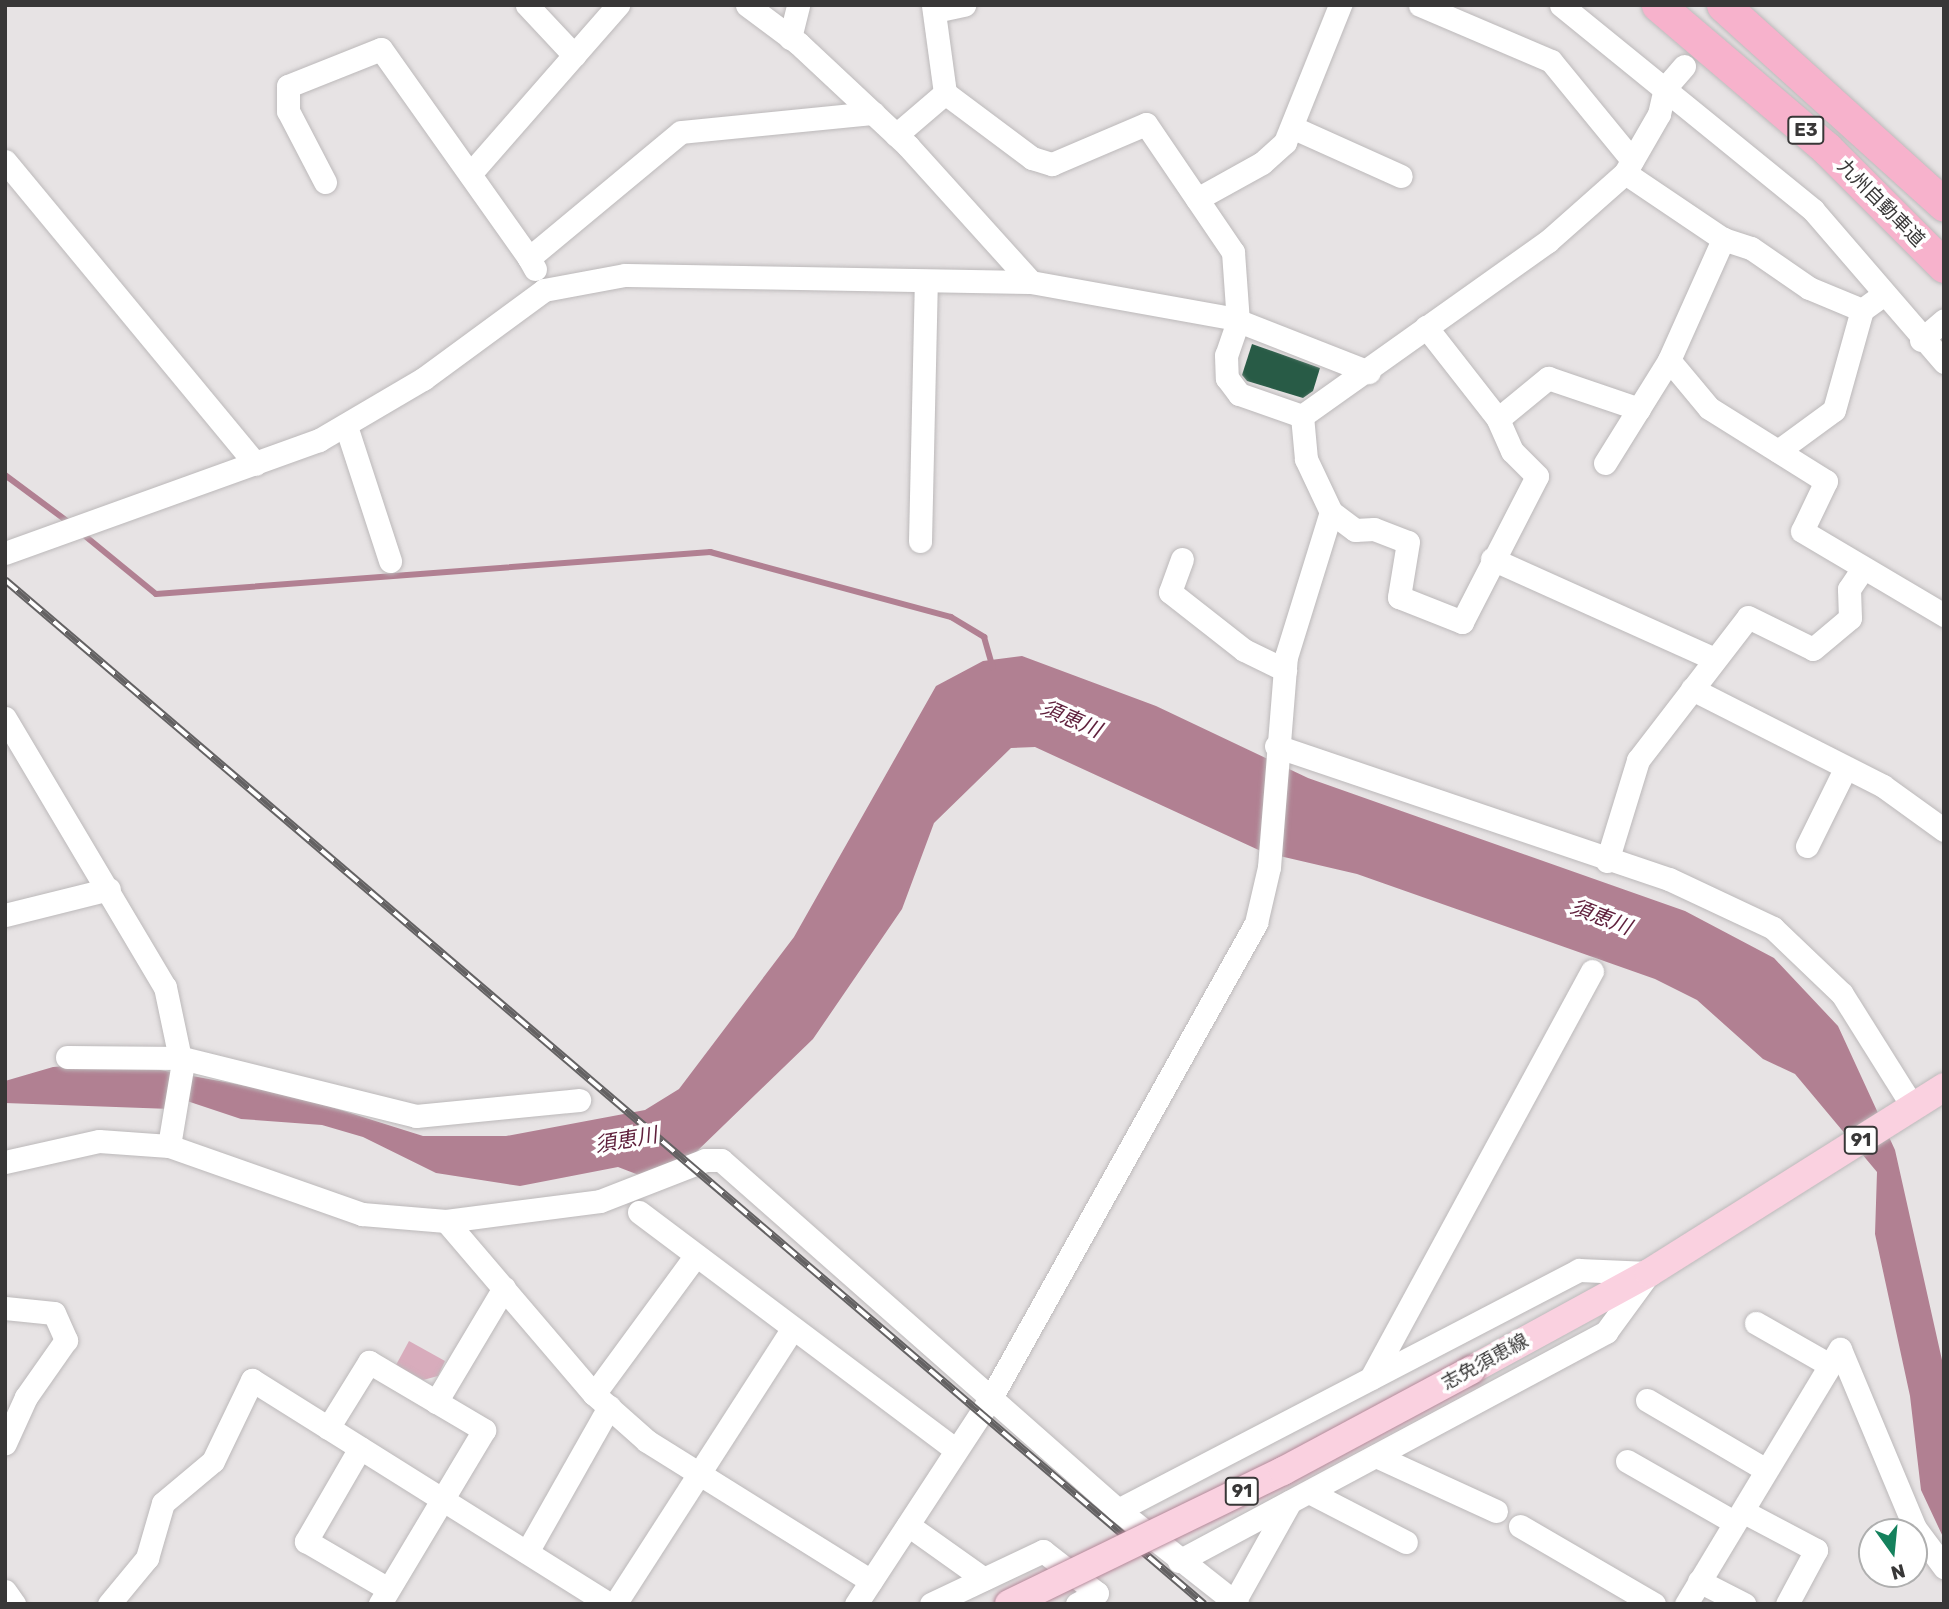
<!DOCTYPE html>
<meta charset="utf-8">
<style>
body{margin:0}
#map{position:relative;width:1949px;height:1609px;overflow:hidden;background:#e7e3e4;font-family:Rubik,"Noto Sans JP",sans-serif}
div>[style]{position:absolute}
.green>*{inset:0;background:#d8acbc}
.water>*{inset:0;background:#b18092}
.stream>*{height:6px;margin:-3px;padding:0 3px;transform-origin:3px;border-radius:3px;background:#b18092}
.building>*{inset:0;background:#285b46}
.roads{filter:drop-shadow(0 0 2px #bcb9ba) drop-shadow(0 0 2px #bcb9ba)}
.minor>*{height:23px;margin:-11.5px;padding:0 11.5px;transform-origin:11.5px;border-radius:11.5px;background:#fff}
.major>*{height:28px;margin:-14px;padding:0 14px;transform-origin:14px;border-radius:14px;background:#fad1e0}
.highway>*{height:33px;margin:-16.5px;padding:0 16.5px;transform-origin:16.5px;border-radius:16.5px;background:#f7b2cc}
.rail>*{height:8px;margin-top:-4px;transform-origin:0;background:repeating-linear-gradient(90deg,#fff 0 16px,#646263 0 32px);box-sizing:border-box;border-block:2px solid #646263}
.bridges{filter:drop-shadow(0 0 2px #b48798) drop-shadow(0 0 2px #b48798)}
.major-bridge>*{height:28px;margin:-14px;padding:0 14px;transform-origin:14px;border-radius:14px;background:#fad1e0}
span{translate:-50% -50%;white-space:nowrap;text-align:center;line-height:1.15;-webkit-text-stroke:7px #fff;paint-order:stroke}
.shield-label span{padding:2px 5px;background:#fff;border:2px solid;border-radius:5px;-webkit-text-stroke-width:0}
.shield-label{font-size:18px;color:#383737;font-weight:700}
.street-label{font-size:19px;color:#383737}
.water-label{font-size:21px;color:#60213d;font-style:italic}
.frame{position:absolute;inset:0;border:7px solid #383737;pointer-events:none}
.north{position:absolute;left:1858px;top:1518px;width:70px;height:70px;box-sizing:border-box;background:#fff;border:2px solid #afafaf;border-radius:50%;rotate:165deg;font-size:19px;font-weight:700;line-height:28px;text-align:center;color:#383737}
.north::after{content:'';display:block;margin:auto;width:24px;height:32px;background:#15815d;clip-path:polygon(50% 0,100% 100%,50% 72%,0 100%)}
</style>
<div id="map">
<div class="green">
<div style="clip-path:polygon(409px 1341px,445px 1361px,438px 1376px,423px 1380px,396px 1365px)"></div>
</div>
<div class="water">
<div style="clip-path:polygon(1022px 656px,1156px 706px,1308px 778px,1685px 911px,1774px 958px,1838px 1026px,1895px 1150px,1944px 1369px,1944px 1539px,1921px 1490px,1910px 1396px,1875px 1234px,1877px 1172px,1795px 1074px,1763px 1059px,1697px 1000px,1655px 979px,1357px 874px,1263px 852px,1035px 747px,1011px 748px,934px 823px,902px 909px,813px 1039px,693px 1155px,644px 1177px,618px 1167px,520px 1186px,436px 1173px,363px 1137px,322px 1125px,241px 1119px,187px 1101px,171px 1109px,5px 1103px,5px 1081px,53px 1067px,117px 1062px,290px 1094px,423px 1136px,506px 1136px,645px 1110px,679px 1089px,794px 937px,936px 686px,983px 661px)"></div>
</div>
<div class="stream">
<div style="left:5px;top:475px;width:82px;rotate:36.6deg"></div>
<div style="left:79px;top:531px;width:99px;rotate:39.3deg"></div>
<div style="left:156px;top:594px;width:556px;rotate:-4.34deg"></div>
<div style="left:710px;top:552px;width:250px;rotate:15.1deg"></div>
<div style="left:951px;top:617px;width:39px;rotate:31deg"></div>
<div style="left:984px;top:637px;width:32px;rotate:74deg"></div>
</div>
<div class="building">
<div style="clip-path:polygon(1252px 344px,1320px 368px,1313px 391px,1303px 398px,1247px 381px,1242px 375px)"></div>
</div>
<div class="roads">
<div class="minor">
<div style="left:527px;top:5px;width:69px;rotate:46.8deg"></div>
<div style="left:747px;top:5px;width:64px;rotate:36.7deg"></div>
<div style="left:798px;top:43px;width:151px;rotate:43.1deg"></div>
<div style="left:908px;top:146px;width:183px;rotate:47.9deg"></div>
<div style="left:1420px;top:5px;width:142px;rotate:23.1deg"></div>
<div style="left:1551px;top:61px;width:128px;rotate:50.7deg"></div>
<div style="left:1561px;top:5px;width:325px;rotate:39.1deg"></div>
<div style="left:1813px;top:210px;width:201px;rotate:49.2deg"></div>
<div style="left:935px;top:11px;width:30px;rotate:-12deg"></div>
<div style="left:790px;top:38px;width:34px;rotate:-76deg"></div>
<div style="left:945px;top:93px;width:109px;rotate:36.8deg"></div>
<div style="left:1032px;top:158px;width:21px;rotate:17deg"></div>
<div style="left:1052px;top:164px;width:102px;rotate:-23.1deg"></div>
<div style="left:1146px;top:124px;width:155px;rotate:55.8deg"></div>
<div style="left:1233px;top:252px;width:69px;rotate:85.9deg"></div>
<div style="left:1238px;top:321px;width:36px;rotate:109deg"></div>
<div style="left:1226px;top:355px;width:23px;rotate:88deg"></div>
<div style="left:1227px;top:378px;width:20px;rotate:53deg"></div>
<div style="left:1239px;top:394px;width:67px;rotate:19.2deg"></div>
<div style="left:1294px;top:128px;width:117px;rotate:24.2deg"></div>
<div style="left:896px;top:135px;width:65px;rotate:-40.6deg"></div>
<div style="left:945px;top:93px;width:89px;rotate:-97.8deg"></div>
<div style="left:5px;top:161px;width:393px;rotate:50.4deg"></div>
<div style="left:470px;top:174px;width:225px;rotate:-48.8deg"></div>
<div style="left:325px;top:182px;width:80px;rotate:-117.5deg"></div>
<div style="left:288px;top:111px;width:25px;rotate:-90deg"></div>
<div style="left:288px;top:86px;width:100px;rotate:-21.7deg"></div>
<div style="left:381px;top:49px;width:256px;rotate:54.7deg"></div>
<div style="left:1197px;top:199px;width:74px;rotate:-29deg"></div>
<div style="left:1262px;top:163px;width:31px;rotate:-42deg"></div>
<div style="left:1285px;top:142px;width:148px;rotate:-68.1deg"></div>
<div style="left:1723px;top:239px;width:29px;rotate:18deg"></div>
<div style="left:1751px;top:248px;width:70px;rotate:34.6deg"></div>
<div style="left:1809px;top:288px;width:57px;rotate:22.5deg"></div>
<div style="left:1862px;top:310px;width:27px;rotate:-36deg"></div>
<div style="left:535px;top:269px;width:13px;rotate:-119deg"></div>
<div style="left:529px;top:258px;width:197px;rotate:-39.7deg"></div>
<div style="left:681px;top:132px;width:193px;rotate:-5.7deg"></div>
<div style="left:1921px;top:340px;width:30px;rotate:-41deg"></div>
<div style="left:1669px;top:360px;width:62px;rotate:50.2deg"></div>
<div style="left:1709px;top:408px;width:138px;rotate:32deg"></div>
<div style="left:1826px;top:481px;width:55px;rotate:115.6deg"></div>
<div style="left:1802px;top:531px;width:165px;rotate:30.6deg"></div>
<div style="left:1498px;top:419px;width:65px;rotate:-39.4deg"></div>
<div style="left:1548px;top:378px;width:96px;rotate:18.8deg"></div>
<div style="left:346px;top:426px;width:142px;rotate:71.9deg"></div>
<div style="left:1778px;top:451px;width:69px;rotate:-36.2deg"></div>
<div style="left:1834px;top:410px;width:104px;rotate:-74.4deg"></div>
<div style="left:1605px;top:463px;width:121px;rotate:-58.1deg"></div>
<div style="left:1669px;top:360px;width:133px;rotate:-65.9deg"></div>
<div style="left:1723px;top:239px;width:118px;rotate:-146deg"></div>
<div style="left:1331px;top:512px;width:30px;rotate:37deg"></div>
<div style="left:1355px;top:530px;width:19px;rotate:-3deg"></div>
<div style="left:1374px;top:529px;width:36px;rotate:21deg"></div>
<div style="left:1408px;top:542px;width:56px;rotate:99.3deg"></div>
<div style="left:1399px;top:597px;width:68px;rotate:21.6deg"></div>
<div style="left:1462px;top:622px;width:164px;rotate:-62.8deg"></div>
<div style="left:1537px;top:476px;width:35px;rotate:-135deg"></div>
<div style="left:1512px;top:451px;width:35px;rotate:-114deg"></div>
<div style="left:1498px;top:419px;width:117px;rotate:-128deg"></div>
<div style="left:920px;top:541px;width:259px;rotate:-88.7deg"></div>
<div style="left:5px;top:553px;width:334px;rotate:-19.8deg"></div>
<div style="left:319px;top:440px;width:121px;rotate:-30.4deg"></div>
<div style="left:423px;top:379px;width:150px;rotate:-36.3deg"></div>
<div style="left:544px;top:290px;width:82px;rotate:-10.5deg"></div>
<div style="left:625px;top:275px;width:406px;rotate:1deg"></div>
<div style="left:1031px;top:282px;width:203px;rotate:10.2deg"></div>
<div style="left:1231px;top:318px;width:148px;rotate:21.4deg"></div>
<div style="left:1182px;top:559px;width:35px;rotate:110deg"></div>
<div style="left:1170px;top:592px;width:94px;rotate:38.1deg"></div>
<div style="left:1244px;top:650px;width:46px;rotate:26deg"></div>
<div style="left:1492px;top:559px;width:244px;rotate:24.2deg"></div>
<div style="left:1692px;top:689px;width:214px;rotate:26.9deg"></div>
<div style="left:1883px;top:786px;width:75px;rotate:35.8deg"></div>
<div style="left:5px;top:718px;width:313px;rotate:59.3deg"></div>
<div style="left:165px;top:987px;width:83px;rotate:78.1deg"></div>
<div style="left:182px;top:1068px;width:79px;rotate:99.5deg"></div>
<div style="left:1276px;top:746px;width:415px;rotate:18.7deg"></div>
<div style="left:1669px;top:879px;width:115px;rotate:25.2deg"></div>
<div style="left:1773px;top:928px;width:95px;rotate:43.7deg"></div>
<div style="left:1842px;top:994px;width:133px;rotate:57.9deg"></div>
<div style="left:1807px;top:846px;width:84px;rotate:-63.7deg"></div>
<div style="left:1607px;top:861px;width:106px;rotate:-72.9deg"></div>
<div style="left:1638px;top:760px;width:180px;rotate:-52.4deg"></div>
<div style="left:1748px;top:617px;width:72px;rotate:26.2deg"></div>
<div style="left:1813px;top:649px;width:48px;rotate:-40deg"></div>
<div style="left:1850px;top:618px;width:29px;rotate:-92deg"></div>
<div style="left:1849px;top:589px;width:25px;rotate:-56deg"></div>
<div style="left:5px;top:915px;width:107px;rotate:-14deg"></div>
<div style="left:67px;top:1057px;width:115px;rotate:0.5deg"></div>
<div style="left:182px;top:1058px;width:241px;rotate:13.9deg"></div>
<div style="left:416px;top:1116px;width:164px;rotate:-5.6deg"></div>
<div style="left:5px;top:1162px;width:96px;rotate:-12.6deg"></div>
<div style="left:99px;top:1141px;width:70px;rotate:4.1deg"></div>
<div style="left:169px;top:1146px;width:205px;rotate:19.4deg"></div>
<div style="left:362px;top:1214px;width:84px;rotate:4.8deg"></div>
<div style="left:446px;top:1221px;width:155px;rotate:-7.4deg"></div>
<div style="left:600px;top:1201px;width:113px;rotate:-21.3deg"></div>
<div style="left:705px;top:1160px;width:16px"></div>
<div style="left:721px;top:1160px;width:529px;rotate:41.4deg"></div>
<div style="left:1118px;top:1510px;width:152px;rotate:38.3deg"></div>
<div style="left:639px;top:1212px;width:396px;rotate:36.9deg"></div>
<div style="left:446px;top:1221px;width:228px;rotate:49.5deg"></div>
<div style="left:594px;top:1394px;width:71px;rotate:41.6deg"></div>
<div style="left:647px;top:1441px;width:264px;rotate:32deg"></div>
<div style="left:5px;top:1308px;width:49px;rotate:5.8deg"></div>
<div style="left:54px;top:1313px;width:30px;rotate:66deg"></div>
<div style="left:66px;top:1340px;width:70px;rotate:125.1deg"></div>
<div style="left:26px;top:1397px;width:51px;rotate:114.5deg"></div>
<div style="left:1756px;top:1323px;width:85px;rotate:29.6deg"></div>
<div style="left:1840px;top:1349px;width:194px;rotate:67.3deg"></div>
<div style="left:1915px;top:1528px;width:49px;rotate:53.4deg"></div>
<div style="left:1371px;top:1378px;width:463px;rotate:-61.5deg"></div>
<div style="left:594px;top:1394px;width:172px;rotate:-53.7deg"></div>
<div style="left:1647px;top:1400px;width:134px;rotate:30.4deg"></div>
<div style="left:436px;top:1402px;width:133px;rotate:-59.2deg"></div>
<div style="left:328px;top:1428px;width:78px;rotate:-58.2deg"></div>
<div style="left:369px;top:1362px;width:134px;rotate:30.6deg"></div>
<div style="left:484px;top:1430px;width:203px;rotate:120.9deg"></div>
<div style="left:360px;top:1448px;width:108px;rotate:120.1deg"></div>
<div style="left:306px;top:1541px;width:95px;rotate:30.3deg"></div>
<div style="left:1376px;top:1456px;width:132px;rotate:24.6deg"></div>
<div style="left:1627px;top:1461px;width:121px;rotate:29.7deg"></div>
<div style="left:1309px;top:1492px;width:109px;rotate:27.3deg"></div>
<div style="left:1118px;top:1510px;width:520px;rotate:-27.5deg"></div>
<div style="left:1579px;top:1270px;width:70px;rotate:2.5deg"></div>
<div style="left:1748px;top:1514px;width:77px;rotate:27.9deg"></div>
<div style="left:1816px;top:1550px;width:61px;rotate:118.2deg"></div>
<div style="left:908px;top:1525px;width:93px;rotate:35.4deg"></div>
<div style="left:1520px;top:1526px;width:155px;rotate:30.2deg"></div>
<div style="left:527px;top:1552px;width:167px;rotate:-60.5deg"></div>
<div style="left:1179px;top:1561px;width:485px;rotate:-28.2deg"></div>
<div style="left:1606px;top:1332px;width:69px;rotate:-53.8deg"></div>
<div style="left:1699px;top:1581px;width:51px;rotate:27.1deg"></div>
<div style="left:5px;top:1591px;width:16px;rotate:55deg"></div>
<div style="left:1234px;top:1602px;width:115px;rotate:-60.8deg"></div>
<div style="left:109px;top:1604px;width:60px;rotate:-50.4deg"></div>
<div style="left:147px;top:1558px;width:57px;rotate:-73.8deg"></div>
<div style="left:163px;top:1503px;width:65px;rotate:-40deg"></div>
<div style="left:213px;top:1461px;width:90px;rotate:-64.3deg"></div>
<div style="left:252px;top:1380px;width:421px;rotate:32.1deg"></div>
<div style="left:615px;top:1604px;width:328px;rotate:-57.2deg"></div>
<div style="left:856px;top:1604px;width:249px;rotate:-56.8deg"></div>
<div style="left:992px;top:1396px;width:542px;rotate:-60.83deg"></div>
<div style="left:1256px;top:923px;width:57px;rotate:-76.9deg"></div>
<div style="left:1269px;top:867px;width:211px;rotate:-85.4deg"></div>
<div style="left:1286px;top:657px;width:152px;rotate:-72.8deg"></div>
<div style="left:1331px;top:512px;width:59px;rotate:-115.3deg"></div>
<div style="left:1306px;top:459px;width:43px;rotate:-95.3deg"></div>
<div style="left:1302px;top:416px;width:301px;rotate:-35.4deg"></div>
<div style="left:1547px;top:242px;width:104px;rotate:-41.5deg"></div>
<div style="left:1625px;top:173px;width:68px;rotate:-60deg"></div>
<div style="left:1659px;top:114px;width:27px;rotate:-77deg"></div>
<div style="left:1665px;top:88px;width:29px;rotate:-49deg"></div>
<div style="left:931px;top:1604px;width:124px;rotate:-25.3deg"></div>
<div style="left:1043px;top:1551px;width:68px;rotate:37.9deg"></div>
<div style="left:1097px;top:1593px;width:23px;rotate:151deg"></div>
<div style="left:1686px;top:1604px;width:298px;rotate:-58.9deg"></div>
</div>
<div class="major">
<div style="left:1471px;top:1370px;width:203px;rotate:-28.6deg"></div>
<div style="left:1649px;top:1273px;width:349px;rotate:-32.2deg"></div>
</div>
<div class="highway">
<div style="left:1658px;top:5px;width:221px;rotate:40.4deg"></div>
<div style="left:1826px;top:148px;width:167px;rotate:45deg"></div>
<div style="left:1723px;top:5px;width:298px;rotate:42.1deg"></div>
</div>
</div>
<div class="rail">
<div style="left:5px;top:580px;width:1577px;rotate:40.5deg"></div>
</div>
<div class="bridges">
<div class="major-bridge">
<div style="left:1009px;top:1604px;width:305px;rotate:-25.9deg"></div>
<div style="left:1283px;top:1471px;width:213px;rotate:-28.2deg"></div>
</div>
</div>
<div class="shield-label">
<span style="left:1806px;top:130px">E3</span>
<span style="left:1861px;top:1140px">91</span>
<span style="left:1242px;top:1491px">91</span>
</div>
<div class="street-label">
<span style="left:1881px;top:203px;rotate:45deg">九州自動車道</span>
<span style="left:1485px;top:1362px;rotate:-29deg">志免須恵線</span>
</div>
<div class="water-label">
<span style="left:1071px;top:719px;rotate:23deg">須恵川</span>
<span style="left:1601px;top:917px;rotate:21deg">須恵川</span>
<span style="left:626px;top:1140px;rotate:-10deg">須恵川</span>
</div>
<div class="frame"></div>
<div class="north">N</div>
</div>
